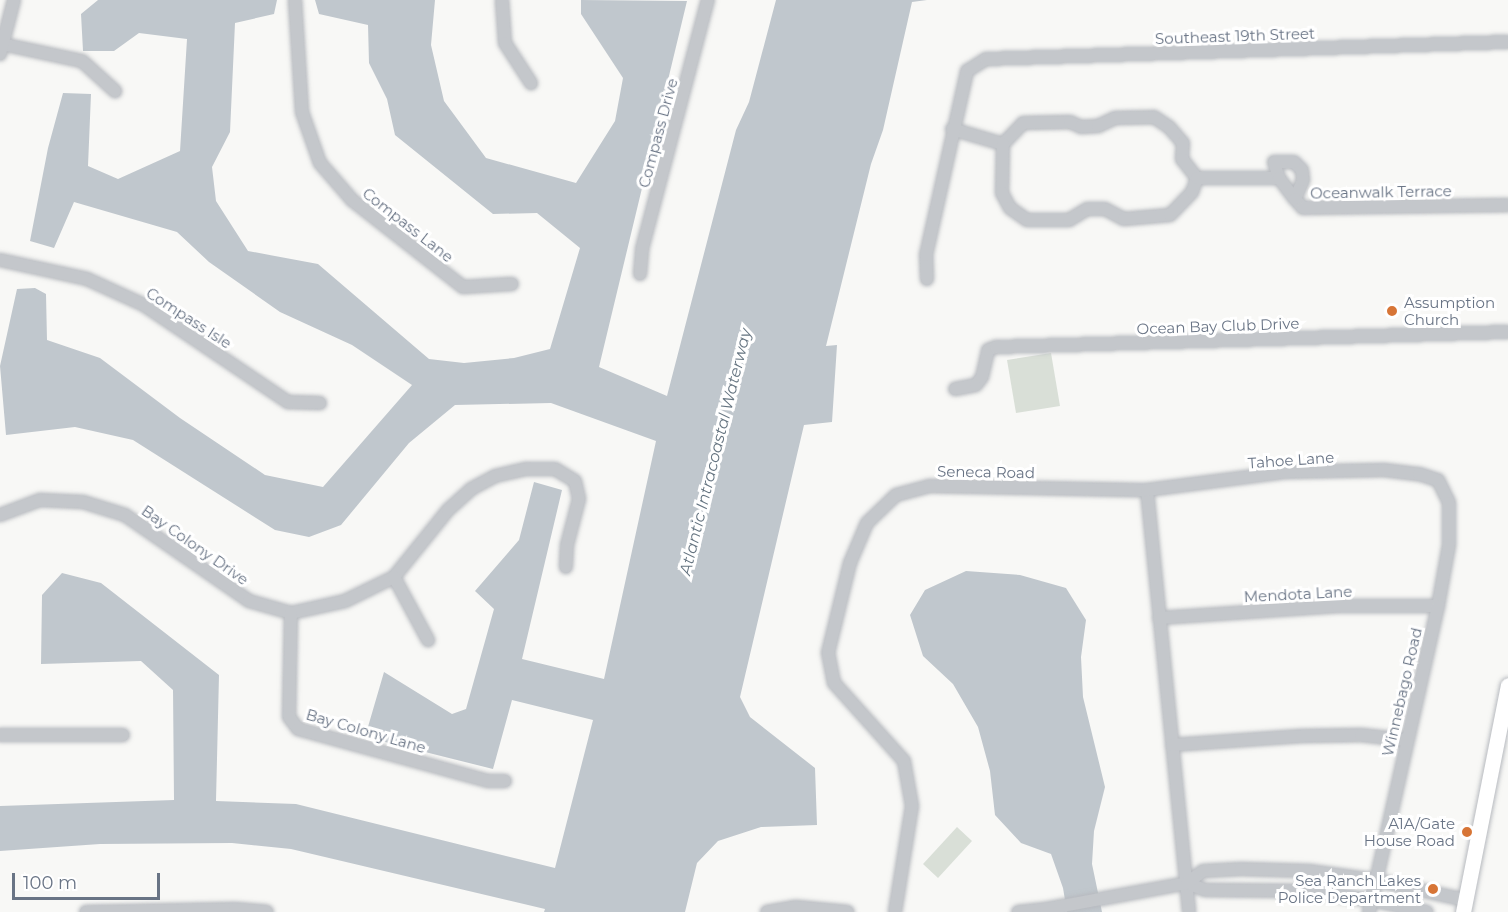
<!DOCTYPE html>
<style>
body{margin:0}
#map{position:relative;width:1508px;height:912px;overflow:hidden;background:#f8f8f6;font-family:Montserrat,sans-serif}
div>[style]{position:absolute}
.green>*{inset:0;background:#d9dfd7}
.water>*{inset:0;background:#c0c7cd}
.roads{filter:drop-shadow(0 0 2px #b7babf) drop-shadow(0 0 2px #b7babf)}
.minor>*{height:12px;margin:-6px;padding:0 6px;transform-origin:6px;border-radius:6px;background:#c4c7cb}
.major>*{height:15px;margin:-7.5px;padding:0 7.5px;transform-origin:7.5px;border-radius:7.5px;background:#fff}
.dots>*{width:16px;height:16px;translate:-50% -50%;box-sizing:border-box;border:3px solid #fff;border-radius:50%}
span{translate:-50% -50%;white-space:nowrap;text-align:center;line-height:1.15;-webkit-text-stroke:6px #fff;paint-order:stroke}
.street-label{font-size:15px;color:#697485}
.poi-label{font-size:15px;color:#697485}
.left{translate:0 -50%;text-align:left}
.right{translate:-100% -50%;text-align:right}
.water-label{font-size:16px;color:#657480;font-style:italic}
.scale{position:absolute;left:12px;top:873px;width:148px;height:27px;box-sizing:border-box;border:3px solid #697485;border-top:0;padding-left:8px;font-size:18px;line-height:21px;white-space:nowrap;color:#697485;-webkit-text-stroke:4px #fff;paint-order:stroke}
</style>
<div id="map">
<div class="green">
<div style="clip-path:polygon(1051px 353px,1060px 406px,1016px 413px,1007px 360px)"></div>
<div style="clip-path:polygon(957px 827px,972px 841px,938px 878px,923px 864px)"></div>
</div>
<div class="water">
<div style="clip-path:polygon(98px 0,277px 0,274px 14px,235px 23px,230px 132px,212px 167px,216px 201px,248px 251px,318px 264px,429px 359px,464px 363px,514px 358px,550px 349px,580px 248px,537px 213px,493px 214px,395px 135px,387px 99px,369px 63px,368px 25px,319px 14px,315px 0,435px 0,431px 45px,444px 101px,486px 158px,576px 183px,615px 121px,623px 78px,581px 14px,581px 0,687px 1px,599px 367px,667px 396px,736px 130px,749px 102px,776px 0,927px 0,912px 2px,883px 130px,871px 164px,826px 346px,837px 345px,832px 422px,804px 425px,740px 697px,750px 717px,815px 768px,817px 825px,761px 827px,718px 841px,697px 863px,685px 912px,544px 912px,545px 909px,291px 849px,232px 843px,100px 844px,0 851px,0 806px,174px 800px,173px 690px,141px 661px,41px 664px,42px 595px,62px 573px,101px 583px,219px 675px,216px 801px,296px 804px,555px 868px,593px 720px,512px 700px,493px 769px,365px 737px,384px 672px,452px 714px,466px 709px,494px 609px,475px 591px,519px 540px,534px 482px,562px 490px,522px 659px,604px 679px,656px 441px,551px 403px,455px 405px,409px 443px,341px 525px,309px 537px,275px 530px,133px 440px,75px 427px,6px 435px,0 366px,17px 289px,35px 288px,46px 294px,47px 340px,100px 358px,180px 418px,265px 475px,323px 487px,412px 385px,352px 345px,280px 312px,209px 262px,177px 232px,74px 202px,54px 248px,30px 241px,48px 148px,63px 93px,91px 94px,88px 166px,118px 179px,180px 151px,187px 39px,139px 33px,114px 51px,83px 51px,81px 14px)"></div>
<div style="clip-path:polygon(966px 571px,1020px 575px,1066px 588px,1086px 620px,1081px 657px,1083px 697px,1105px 787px,1094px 831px,1092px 864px,1102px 912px,1067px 912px,1063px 888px,1051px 854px,1021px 843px,995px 815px,990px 771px,978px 727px,953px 684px,923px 656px,910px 615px,925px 590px)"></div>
</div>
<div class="roads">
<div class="minor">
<div style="left:295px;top:0;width:112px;rotate:86.4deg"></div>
<div style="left:302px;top:112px;width:54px;rotate:70.6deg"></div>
<div style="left:320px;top:163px;width:49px;rotate:49.1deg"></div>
<div style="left:352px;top:200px;width:141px;rotate:38.1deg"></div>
<div style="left:463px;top:287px;width:49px;rotate:-3.5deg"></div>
<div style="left:502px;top:0;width:43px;rotate:86deg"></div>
<div style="left:505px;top:43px;width:48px;rotate:57deg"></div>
<div style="left:2px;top:44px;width:82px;rotate:12deg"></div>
<div style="left:82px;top:61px;width:45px;rotate:42.3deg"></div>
<div style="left:0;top:54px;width:56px;rotate:-75.5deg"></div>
<div style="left:952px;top:129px;width:53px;rotate:16.4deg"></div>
<div style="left:1003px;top:144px;width:29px;rotate:-46deg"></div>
<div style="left:1023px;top:123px;width:47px;rotate:-1.2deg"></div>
<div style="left:1070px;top:122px;width:12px;rotate:24deg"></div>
<div style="left:1081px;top:127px;width:17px;rotate:-3deg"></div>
<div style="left:1098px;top:126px;width:19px;rotate:-25deg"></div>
<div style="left:1115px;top:118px;width:39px;rotate:-1deg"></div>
<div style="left:1154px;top:117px;width:18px;rotate:34deg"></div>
<div style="left:1169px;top:127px;width:21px;rotate:49deg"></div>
<div style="left:1183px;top:143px;width:16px;rotate:94deg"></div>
<div style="left:1182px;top:159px;width:24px;rotate:52deg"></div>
<div style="left:1003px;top:144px;width:49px;rotate:91.2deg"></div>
<div style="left:1002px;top:193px;width:17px;rotate:62deg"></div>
<div style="left:1010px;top:208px;width:21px;rotate:35deg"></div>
<div style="left:1027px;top:220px;width:42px"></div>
<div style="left:1069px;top:220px;width:21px;rotate:-31deg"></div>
<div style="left:1087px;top:209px;width:18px"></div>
<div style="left:1105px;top:209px;width:21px;rotate:28deg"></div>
<div style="left:1124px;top:219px;width:46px;rotate:-5deg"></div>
<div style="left:1170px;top:215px;width:32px;rotate:-46deg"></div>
<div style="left:1192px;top:192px;width:15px;rotate:-70deg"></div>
<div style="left:1197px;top:178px;width:82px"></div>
<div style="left:1295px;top:199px;width:21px;rotate:-67deg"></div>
<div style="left:1303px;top:180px;width:10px;rotate:-96deg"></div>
<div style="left:1302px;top:170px;width:11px;rotate:-135deg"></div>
<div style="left:1294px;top:162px;width:20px;rotate:180deg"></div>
<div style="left:1274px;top:162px;width:17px;rotate:73deg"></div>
<div style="left:1279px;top:178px;width:26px;rotate:53deg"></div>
<div style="left:1295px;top:199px;width:12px;rotate:48deg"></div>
<div style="left:1303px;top:208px;width:205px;rotate:-0.8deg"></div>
<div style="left:0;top:260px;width:89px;rotate:12.3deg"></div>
<div style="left:87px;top:279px;width:63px;rotate:24.5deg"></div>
<div style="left:144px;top:305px;width:174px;rotate:34deg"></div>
<div style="left:288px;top:402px;width:32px;rotate:2deg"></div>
<div style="left:640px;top:274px;width:25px;rotate:-85deg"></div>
<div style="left:642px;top:249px;width:258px;rotate:-75.2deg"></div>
<div style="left:927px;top:279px;width:24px;rotate:-92deg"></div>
<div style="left:926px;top:255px;width:189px;rotate:-77.4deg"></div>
<div style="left:967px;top:71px;width:22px;rotate:-32deg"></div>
<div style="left:986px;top:59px;width:522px;rotate:-1.87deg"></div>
<div style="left:955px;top:389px;width:21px;rotate:-11deg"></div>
<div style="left:976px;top:385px;width:10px;rotate:-53deg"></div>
<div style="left:982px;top:377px;width:28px;rotate:-77deg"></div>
<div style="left:988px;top:350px;width:9px;rotate:-21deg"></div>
<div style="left:996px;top:347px;width:512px;rotate:-1.68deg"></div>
<div style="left:1147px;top:490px;width:424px;rotate:84.3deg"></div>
<div style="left:0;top:515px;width:43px;rotate:-20.6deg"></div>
<div style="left:40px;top:500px;width:43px;rotate:2.7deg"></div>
<div style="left:83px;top:502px;width:44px;rotate:17.2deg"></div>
<div style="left:125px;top:515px;width:151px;rotate:34.7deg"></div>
<div style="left:249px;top:601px;width:44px;rotate:15.9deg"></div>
<div style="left:291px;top:613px;width:55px;rotate:-12.5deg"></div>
<div style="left:345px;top:601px;width:55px;rotate:-26.1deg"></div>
<div style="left:394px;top:577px;width:86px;rotate:-51.1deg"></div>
<div style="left:448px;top:510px;width:31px;rotate:-42deg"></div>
<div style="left:471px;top:489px;width:27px;rotate:-28deg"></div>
<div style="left:495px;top:476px;width:32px;rotate:-13deg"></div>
<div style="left:526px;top:469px;width:29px"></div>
<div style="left:555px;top:469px;width:23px;rotate:31deg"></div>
<div style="left:575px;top:481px;width:18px;rotate:77deg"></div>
<div style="left:579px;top:499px;width:48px;rotate:104.6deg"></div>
<div style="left:567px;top:545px;width:22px;rotate:93deg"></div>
<div style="left:394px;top:577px;width:72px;rotate:61.6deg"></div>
<div style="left:291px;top:613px;width:104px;rotate:91.1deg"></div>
<div style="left:289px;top:717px;width:15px;rotate:53deg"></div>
<div style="left:298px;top:729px;width:197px;rotate:15.3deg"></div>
<div style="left:488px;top:781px;width:17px"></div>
<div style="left:1159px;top:618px;width:179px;rotate:-3.8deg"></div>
<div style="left:1338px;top:606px;width:100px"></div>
<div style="left:0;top:735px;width:123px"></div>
<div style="left:1172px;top:745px;width:130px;rotate:-4deg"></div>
<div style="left:1302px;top:736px;width:59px;rotate:-1deg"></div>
<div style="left:1361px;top:735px;width:45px;rotate:6.3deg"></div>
<div style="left:1187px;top:883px;width:19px;rotate:21deg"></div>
<div style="left:1205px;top:890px;width:102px;rotate:0.6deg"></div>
<div style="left:1307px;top:891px;width:65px;rotate:8deg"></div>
<div style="left:1371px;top:900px;width:57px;rotate:12.1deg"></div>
<div style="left:86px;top:912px;width:149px;rotate:-1.2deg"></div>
<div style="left:235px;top:909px;width:32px;rotate:5deg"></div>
<div style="left:767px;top:912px;width:29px;rotate:-10deg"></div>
<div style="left:796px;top:907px;width:52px;rotate:5.5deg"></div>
<div style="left:895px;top:912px;width:107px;rotate:-80.9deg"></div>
<div style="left:912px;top:806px;width:46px;rotate:-100.1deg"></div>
<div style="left:904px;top:761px;width:105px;rotate:-131.9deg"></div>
<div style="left:834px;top:683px;width:31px;rotate:-101deg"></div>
<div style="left:828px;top:653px;width:93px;rotate:-76.3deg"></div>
<div style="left:850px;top:563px;width:43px;rotate:-67deg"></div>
<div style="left:867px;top:523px;width:40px;rotate:-44deg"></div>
<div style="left:896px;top:495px;width:34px;rotate:-15deg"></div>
<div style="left:929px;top:486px;width:218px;rotate:1.1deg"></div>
<div style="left:1147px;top:490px;width:139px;rotate:-7.4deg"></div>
<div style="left:1285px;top:472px;width:99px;rotate:-1.2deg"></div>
<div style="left:1384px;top:470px;width:35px;rotate:7deg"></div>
<div style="left:1419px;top:474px;width:20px;rotate:18deg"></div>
<div style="left:1438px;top:480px;width:25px;rotate:64deg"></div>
<div style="left:1449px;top:503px;width:42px;rotate:90deg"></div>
<div style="left:1449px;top:545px;width:62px;rotate:100.2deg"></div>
<div style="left:1438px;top:606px;width:314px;rotate:102.7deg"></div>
<div style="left:1018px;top:912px;width:28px;rotate:-6deg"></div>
<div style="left:1046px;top:909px;width:143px;rotate:-10.4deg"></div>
<div style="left:1187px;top:883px;width:20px;rotate:-37deg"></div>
<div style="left:1203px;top:871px;width:38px;rotate:-3deg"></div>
<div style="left:1241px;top:869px;width:68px;rotate:1.7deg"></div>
<div style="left:1309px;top:871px;width:67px;rotate:7.8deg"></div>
<div style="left:1375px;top:880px;width:92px;rotate:12.5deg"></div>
</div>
<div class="major">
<div style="left:1463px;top:912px;width:231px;rotate:-78.8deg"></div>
</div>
</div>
<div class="dots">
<div style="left:1392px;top:311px;background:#d77536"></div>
<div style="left:1467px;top:832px;background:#d77536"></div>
<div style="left:1433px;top:889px;background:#d77536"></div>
</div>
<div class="street-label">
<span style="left:1235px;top:36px;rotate:-2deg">Southeast 19th Street</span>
<span style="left:658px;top:133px;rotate:-75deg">Compass Drive</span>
<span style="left:1381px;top:192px;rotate:-1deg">Oceanwalk Terrace</span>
<span style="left:408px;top:225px;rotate:38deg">Compass Lane</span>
<span style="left:189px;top:318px;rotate:33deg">Compass Isle</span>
<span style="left:1218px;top:326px;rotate:-2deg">Ocean Bay Club Drive</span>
<span style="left:1291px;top:460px;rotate:-4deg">Tahoe Lane</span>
<span style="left:986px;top:472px;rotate:1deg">Seneca Road</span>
<span style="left:195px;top:545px;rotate:35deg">Bay Colony Drive</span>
<span style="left:1298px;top:594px;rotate:-3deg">Mendota Lane</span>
<span style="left:1402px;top:692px;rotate:-77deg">Winnebago Road</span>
<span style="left:366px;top:731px;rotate:16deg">Bay Colony Lane</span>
</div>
<div class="poi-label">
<span class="left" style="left:1404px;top:311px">Assumption<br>Church</span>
<span class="right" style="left:1455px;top:832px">A1A/Gate<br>House Road</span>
<span class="right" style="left:1421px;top:889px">Sea Ranch Lakes<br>Police Department</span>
</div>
<div class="water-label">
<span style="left:716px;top:452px;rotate:-76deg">Atlantic Intracoastal Waterway</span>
</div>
<div class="scale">100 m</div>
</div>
